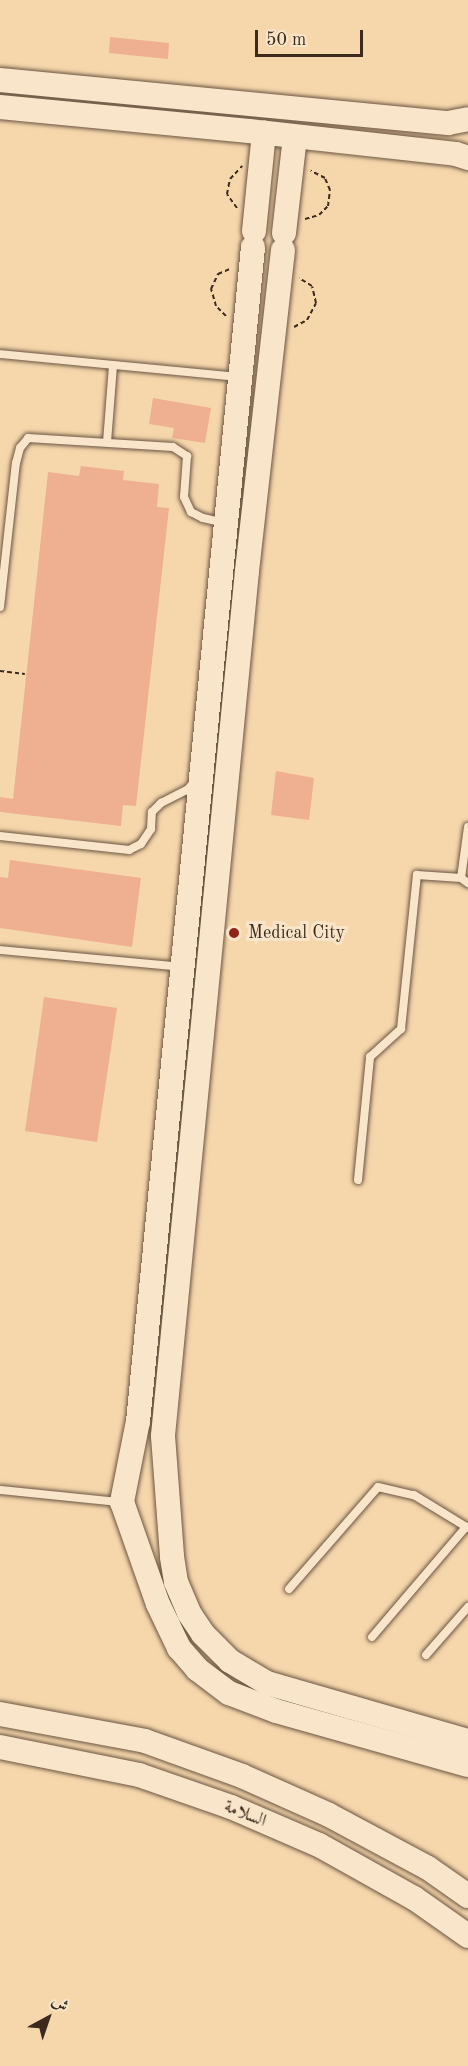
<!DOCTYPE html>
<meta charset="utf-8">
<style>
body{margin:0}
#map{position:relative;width:468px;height:2066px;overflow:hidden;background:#f6d7ac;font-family:"Old Standard TT",Amiri,serif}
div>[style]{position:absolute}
.building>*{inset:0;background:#eeb090}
.path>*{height:2px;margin-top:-1px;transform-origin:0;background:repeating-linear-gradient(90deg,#3d2a1e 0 4.5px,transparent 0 7.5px)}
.roads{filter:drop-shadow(0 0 2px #6b5542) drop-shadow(0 0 2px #6b5542)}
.lane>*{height:8px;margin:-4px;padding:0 4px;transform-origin:4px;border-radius:4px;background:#f9e5c9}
.secondary>*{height:24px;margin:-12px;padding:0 12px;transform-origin:12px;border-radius:12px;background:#f9e5c9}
.dots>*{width:16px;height:16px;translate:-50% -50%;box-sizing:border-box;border:3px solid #f9e5c9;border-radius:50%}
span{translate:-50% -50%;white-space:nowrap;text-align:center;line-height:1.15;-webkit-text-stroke:6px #f9e5c9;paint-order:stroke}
.poi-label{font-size:18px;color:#3d2a1e}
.left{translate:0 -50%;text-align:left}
.street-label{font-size:18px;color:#3d2a1e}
.north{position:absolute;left:18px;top:1988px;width:60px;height:60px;-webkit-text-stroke:4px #f9e5c9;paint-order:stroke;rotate:40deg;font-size:16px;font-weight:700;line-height:24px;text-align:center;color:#3d2a1e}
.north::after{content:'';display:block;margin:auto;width:21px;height:27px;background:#3d2a1e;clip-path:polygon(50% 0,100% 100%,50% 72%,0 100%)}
.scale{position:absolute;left:255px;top:30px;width:108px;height:27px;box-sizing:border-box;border:3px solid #3d2a1e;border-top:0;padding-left:8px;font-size:18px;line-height:21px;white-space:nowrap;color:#3d2a1e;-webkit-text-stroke:4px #f9e5c9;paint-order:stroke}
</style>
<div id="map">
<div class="building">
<div style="clip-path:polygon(110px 37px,169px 43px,168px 59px,109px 53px)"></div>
<div style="clip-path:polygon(153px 398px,211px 408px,205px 443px,172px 438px,174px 428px,149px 424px)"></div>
<div style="clip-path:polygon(81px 466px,124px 471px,123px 480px,159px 484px,157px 507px,169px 508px,136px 806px,123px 805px,121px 826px,0 812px,0 797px,13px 799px,48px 472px,79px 476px)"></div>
<div style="clip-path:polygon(276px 771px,314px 778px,309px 820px,271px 815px)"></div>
<div style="clip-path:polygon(10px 860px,141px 878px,132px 947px,0 928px,0 877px,8px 878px)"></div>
<div style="clip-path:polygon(44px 997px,117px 1008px,97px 1142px,25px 1131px)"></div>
</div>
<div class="path">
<div style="left:237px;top:208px;width:17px;rotate:-126deg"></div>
<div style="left:227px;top:194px;width:15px;rotate:-79deg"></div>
<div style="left:230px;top:179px;width:18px;rotate:-47deg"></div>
<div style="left:305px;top:219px;width:15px;rotate:-16deg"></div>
<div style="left:319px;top:215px;width:13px;rotate:-45deg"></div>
<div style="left:328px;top:206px;width:16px;rotate:-83deg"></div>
<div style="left:330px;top:190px;width:13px;rotate:-113deg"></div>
<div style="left:325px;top:178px;width:16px;rotate:-153deg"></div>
<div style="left:226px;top:316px;width:14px;rotate:-135deg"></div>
<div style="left:216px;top:306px;width:18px;rotate:-106deg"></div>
<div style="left:211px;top:289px;width:17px;rotate:-65deg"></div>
<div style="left:218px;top:274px;width:15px;rotate:-23deg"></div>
<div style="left:294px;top:327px;width:15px;rotate:-28deg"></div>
<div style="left:307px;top:320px;width:19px;rotate:-62deg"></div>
<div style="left:316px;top:303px;width:17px;rotate:-103deg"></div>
<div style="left:312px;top:286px;width:15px;rotate:-148deg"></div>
<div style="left:0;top:671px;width:25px;rotate:7deg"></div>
</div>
<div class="roads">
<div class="lane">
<div style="left:0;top:354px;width:241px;rotate:5.5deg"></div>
<div style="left:107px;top:442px;width:77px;rotate:-85.5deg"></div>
<div style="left:0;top:607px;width:145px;rotate:-83.7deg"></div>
<div style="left:16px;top:463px;width:16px;rotate:-75deg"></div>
<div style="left:20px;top:448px;width:13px;rotate:-51deg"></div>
<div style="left:28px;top:438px;width:145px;rotate:3.6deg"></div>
<div style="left:173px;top:447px;width:17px;rotate:33deg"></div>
<div style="left:187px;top:456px;width:41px;rotate:94.2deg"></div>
<div style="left:184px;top:497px;width:17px;rotate:65deg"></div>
<div style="left:191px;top:512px;width:13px;rotate:27deg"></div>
<div style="left:203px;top:518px;width:22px;rotate:13deg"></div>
<div style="left:468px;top:827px;width:51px;rotate:97.8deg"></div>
<div style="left:461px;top:878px;width:9px;rotate:36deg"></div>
<div style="left:0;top:836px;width:130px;rotate:6.2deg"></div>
<div style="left:129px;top:850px;width:13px;rotate:-27deg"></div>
<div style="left:141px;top:844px;width:18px;rotate:-56deg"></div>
<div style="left:151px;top:829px;width:17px;rotate:-87deg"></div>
<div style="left:152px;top:812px;width:13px;rotate:-45deg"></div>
<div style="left:161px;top:803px;width:30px;rotate:-27deg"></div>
<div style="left:188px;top:789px;width:11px;rotate:-49deg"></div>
<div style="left:0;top:950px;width:183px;rotate:5.3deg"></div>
<div style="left:358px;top:1180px;width:124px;rotate:-84.4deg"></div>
<div style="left:370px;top:1057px;width:42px;rotate:-42.1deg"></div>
<div style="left:401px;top:1029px;width:155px;rotate:-84.1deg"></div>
<div style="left:417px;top:875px;width:44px;rotate:3.9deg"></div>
<div style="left:0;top:1490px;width:120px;rotate:5.8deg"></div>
<div style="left:289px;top:1589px;width:135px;rotate:-48.9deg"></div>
<div style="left:378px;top:1487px;width:37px;rotate:13deg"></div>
<div style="left:414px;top:1495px;width:63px;rotate:31.4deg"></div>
<div style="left:372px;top:1637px;width:145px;rotate:-49.5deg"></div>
<div style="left:426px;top:1655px;width:64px;rotate:-48.8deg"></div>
</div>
<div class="secondary">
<div style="left:0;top:80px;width:450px;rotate:5.5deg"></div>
<div style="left:448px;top:123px;width:20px;rotate:-11deg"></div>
<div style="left:0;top:107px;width:250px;rotate:5.5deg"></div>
<div style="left:249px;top:131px;width:208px;rotate:6.3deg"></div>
<div style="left:456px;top:154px;width:13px;rotate:18deg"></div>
<div style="left:254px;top:231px;width:99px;rotate:-84.2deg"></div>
<div style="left:284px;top:233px;width:97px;rotate:-83.5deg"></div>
<div style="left:253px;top:247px;width:1180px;rotate:95.59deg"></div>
<div style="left:138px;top:1421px;width:83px;rotate:101.2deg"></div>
<div style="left:122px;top:1502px;width:108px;rotate:70.6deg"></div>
<div style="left:158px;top:1604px;width:49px;rotate:64.5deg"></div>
<div style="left:179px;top:1648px;width:28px;rotate:49deg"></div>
<div style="left:197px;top:1669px;width:40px;rotate:37deg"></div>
<div style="left:229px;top:1693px;width:50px;rotate:21deg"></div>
<div style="left:276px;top:1711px;width:199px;rotate:15.7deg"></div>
<div style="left:283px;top:250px;width:323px;rotate:96.4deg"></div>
<div style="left:247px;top:571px;width:869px;rotate:95.55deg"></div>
<div style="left:163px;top:1436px;width:121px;rotate:85.7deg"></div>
<div style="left:172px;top:1557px;width:25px;rotate:81deg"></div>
<div style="left:176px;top:1582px;width:34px;rotate:67deg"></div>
<div style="left:189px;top:1613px;width:25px;rotate:56deg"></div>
<div style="left:203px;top:1634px;width:38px;rotate:45deg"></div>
<div style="left:230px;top:1661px;width:43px;rotate:30.7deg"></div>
<div style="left:267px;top:1683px;width:209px;rotate:16.1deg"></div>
<div style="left:0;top:1714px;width:147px;rotate:10.5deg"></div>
<div style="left:145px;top:1741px;width:103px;rotate:19.8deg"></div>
<div style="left:242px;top:1776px;width:95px;rotate:24.1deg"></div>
<div style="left:329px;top:1815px;width:112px;rotate:28.2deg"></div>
<div style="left:428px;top:1868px;width:49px;rotate:35deg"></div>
<div style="left:0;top:1747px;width:142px;rotate:11.4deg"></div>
<div style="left:139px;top:1775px;width:97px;rotate:19.2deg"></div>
<div style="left:231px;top:1807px;width:96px;rotate:23.4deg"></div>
<div style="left:319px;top:1845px;width:109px;rotate:29.2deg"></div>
<div style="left:414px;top:1898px;width:66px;rotate:35.1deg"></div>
</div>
</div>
<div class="dots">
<div style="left:234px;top:933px;background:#8f2418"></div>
</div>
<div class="poi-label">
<span class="left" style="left:248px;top:933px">Medical City</span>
</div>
<div class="street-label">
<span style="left:245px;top:1814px;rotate:22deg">السلامة</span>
</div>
<div class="north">ش</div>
<div class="scale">50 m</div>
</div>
